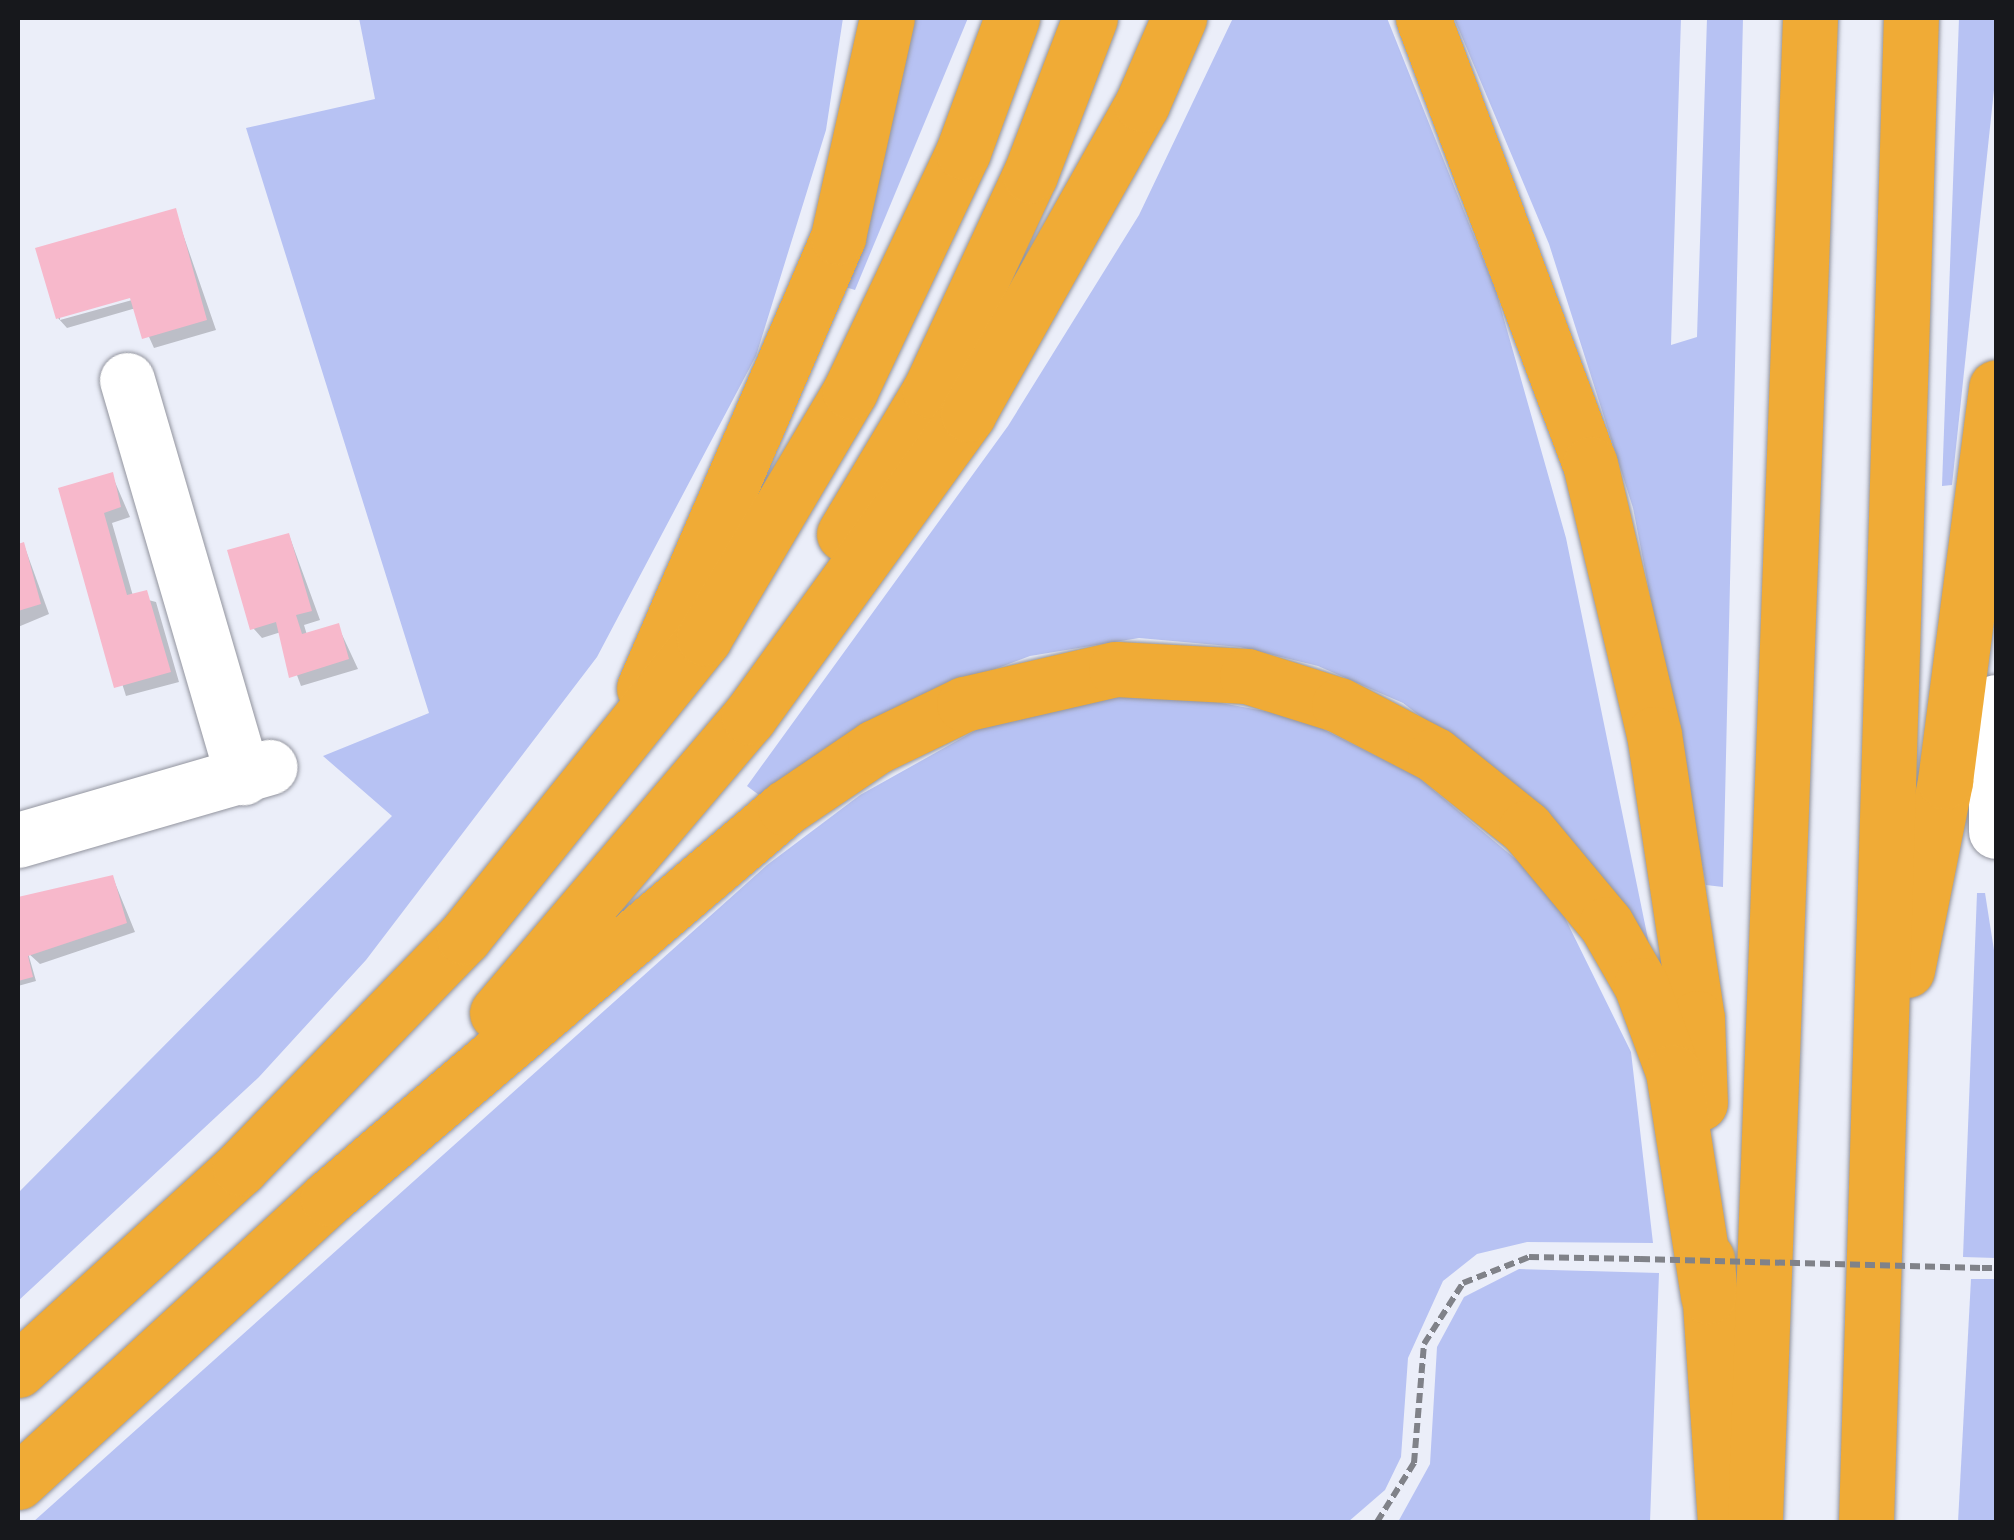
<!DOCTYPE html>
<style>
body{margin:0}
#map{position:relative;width:2014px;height:1540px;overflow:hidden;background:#ebeef9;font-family:"Noto Sans",sans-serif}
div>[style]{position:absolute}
.green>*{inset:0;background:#b7c2f3}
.shadow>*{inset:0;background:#0003}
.building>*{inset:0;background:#f7b8cb}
.path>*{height:6px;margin-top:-3px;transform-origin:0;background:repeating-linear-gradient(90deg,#808289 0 10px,transparent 0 15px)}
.roads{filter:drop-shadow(0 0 2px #92949e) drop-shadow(0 0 2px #92949e)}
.minor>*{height:55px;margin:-27.5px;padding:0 27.5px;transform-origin:27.5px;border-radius:27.5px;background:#fff}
.highway>*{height:55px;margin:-27.5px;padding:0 27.5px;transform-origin:27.5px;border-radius:27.5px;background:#f0ab36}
.path-bridge>*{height:6px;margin-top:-3px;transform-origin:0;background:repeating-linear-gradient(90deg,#808289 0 10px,transparent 0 15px)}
span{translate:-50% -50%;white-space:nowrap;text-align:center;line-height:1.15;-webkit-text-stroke:8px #fff;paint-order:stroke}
.frame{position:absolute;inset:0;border:20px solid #17181c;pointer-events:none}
</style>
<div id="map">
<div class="green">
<div style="clip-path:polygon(359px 18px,843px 18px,826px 130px,756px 356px,597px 657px,366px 960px,259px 1077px,18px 1301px,18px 1193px,392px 816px,323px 756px,429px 713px,246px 128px,375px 99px)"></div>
<div style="clip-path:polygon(896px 18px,968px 18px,855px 290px,842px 286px)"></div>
<div style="clip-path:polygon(1233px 18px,1387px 18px,1496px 291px,1566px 538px,1649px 944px,1479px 761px,1403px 703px,1318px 666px,1240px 647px,1139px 638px,1030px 656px,928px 694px,763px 798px,747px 786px,1008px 426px,1139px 215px)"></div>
<div style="clip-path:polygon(1454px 18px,1681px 18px,1671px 345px,1697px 337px,1707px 18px,1743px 18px,1723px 887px,1706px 885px,1633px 508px,1549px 244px)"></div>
<div style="clip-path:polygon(1959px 18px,1996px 18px,1996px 71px,1952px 485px,1942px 486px)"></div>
<div style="clip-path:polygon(1171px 694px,1299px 717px,1418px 777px,1525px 867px,1565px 918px,1631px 1052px,1653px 1243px,1527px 1242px,1477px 1254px,1443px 1281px,1408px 1358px,1401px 1457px,1385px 1490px,1348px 1522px,33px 1522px,767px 865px,860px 795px,978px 729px,1100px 696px)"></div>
<div style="clip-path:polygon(1977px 893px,1985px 893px,1996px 963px,1996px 1258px,1963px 1257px)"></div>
<div style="clip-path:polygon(1519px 1269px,1659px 1273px,1650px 1522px,1398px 1522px,1430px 1464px,1437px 1347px,1464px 1297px)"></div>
<div style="clip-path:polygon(1971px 1279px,1996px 1279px,1996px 1522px,1958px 1522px)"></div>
</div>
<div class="shadow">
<div style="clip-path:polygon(evenodd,175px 211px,216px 330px,154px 348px,136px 308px,67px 328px,58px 318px,38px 250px,175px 211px,142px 292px,143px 297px,60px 320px,60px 315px,142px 292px)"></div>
<div style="clip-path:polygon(112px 475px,130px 517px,112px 523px,133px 596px,156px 602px,179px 682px,126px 696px,61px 490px)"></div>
<div style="clip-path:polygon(289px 535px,320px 620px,304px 625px,307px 635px,338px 626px,358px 669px,301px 686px,281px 632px,262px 638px,253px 628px)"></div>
<div style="clip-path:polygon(24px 545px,49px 614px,18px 627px,18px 547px)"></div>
<div style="clip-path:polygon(113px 878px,135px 932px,40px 964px,28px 953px,36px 981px,18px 986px,18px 900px)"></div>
</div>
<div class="building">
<div style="clip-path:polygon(176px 208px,207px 320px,142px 339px,130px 298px,56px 319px,35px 248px)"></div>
<div style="clip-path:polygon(113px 472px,121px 507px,104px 513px,127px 595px,147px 590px,171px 672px,114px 688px,58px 488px)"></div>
<div style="clip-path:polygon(289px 533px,312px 611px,296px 615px,302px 634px,339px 623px,349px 659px,289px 678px,276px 622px,250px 630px,227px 550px)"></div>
<div style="clip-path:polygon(24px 542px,41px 604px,18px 611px,18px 544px)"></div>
<div style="clip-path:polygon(113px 875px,127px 923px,28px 956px,33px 977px,18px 981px,18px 897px)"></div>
</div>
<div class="path">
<div style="left:1982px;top:1268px;width:14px"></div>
<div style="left:1377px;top:1522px;width:70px;rotate:-57.9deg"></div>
<div style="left:1414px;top:1463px;width:119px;rotate:-85.2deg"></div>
<div style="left:1424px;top:1344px;width:72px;rotate:-57.4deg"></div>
<div style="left:1463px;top:1283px;width:71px;rotate:-21.5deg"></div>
<div style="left:1529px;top:1257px;width:111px;rotate:1deg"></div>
</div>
<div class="roads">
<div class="minor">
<div style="left:127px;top:380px;width:414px;rotate:73.7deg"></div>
<div style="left:1996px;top:702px;width:129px;rotate:90deg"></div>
<div style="left:18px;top:840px;width:262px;rotate:-16.2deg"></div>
</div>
<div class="highway">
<div style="left:1423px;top:18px;width:476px;rotate:69.5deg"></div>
<div style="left:1590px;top:464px;width:277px;rotate:76.7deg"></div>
<div style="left:1654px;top:734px;width:287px;rotate:81.4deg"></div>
<div style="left:1697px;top:1018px;width:85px;rotate:88deg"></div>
<div style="left:844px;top:534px;width:168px;rotate:-59.2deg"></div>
<div style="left:930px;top:390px;width:237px;rotate:-65.1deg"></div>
<div style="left:1030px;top:175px;width:168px;rotate:-69.1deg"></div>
<div style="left:644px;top:688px;width:491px;rotate:-66.7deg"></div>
<div style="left:838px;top:237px;width:224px;rotate:-77.4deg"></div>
<div style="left:1907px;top:970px;width:193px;rotate:-78.6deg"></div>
<div style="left:1945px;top:781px;width:397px;rotate:-82.6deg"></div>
<div style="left:497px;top:1013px;width:389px;rotate:-49.6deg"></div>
<div style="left:749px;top:717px;width:374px;rotate:-54.1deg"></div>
<div style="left:968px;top:414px;width:355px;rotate:-60.7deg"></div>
<div style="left:1142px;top:104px;width:94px;rotate:-66.7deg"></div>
<div style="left:1707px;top:1259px;width:264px;rotate:86.1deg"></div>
<div style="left:18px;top:1370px;width:300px;rotate:-42.3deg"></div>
<div style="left:240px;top:1168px;width:322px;rotate:-45.9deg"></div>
<div style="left:464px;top:937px;width:383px;rotate:-51.2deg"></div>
<div style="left:704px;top:638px;width:287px;rotate:-59.4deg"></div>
<div style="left:850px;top:391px;width:264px;rotate:-64.7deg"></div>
<div style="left:963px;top:152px;width:143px;rotate:-69.9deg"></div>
<div style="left:18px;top:1482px;width:420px;rotate:-42.5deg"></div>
<div style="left:328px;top:1198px;width:601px;rotate:-40.48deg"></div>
<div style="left:785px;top:808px;width:109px;rotate:-34.1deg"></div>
<div style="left:875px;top:747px;width:99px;rotate:-25.8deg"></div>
<div style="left:964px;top:704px;width:156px;rotate:-13deg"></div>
<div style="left:1116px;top:669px;width:131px;rotate:3.1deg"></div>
<div style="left:1247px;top:676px;width:96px;rotate:17.5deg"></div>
<div style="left:1339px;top:705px;width:108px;rotate:27.5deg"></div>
<div style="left:1435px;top:755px;width:117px;rotate:38.7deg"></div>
<div style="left:1526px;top:828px;width:125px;rotate:50.2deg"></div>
<div style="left:1606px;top:924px;width:70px;rotate:60.2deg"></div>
<div style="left:1641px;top:985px;width:93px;rotate:69.8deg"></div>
<div style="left:1673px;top:1072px;width:227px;rotate:81.1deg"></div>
<div style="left:1755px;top:1518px;width:1501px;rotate:-87.9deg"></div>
<div style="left:1866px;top:1522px;width:1505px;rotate:-88.29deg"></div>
</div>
</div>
<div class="path-bridge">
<div style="left:1640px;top:1259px;width:342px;rotate:1.5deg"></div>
</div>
<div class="frame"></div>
</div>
